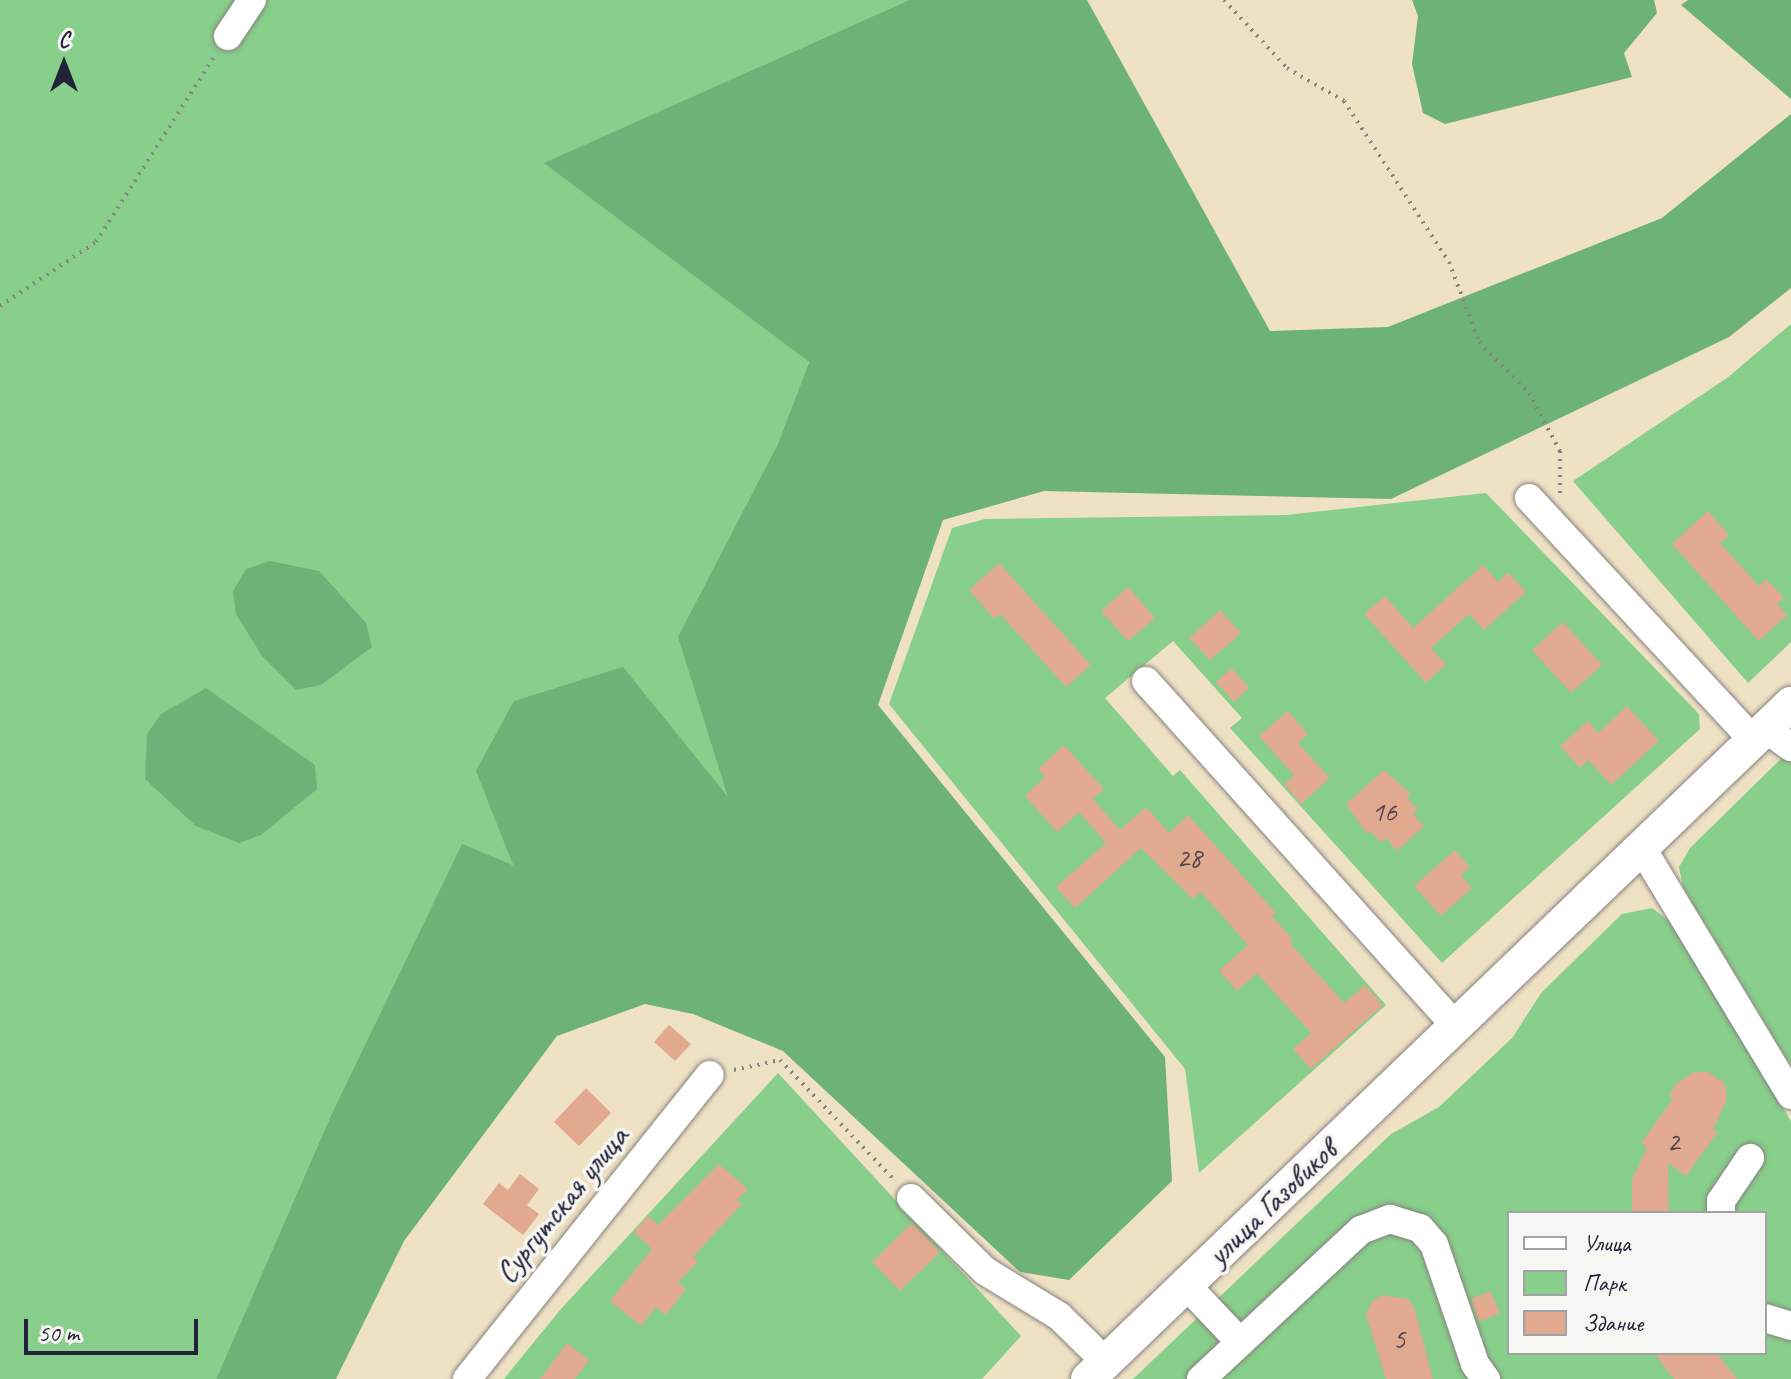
<!DOCTYPE html>
<meta charset="utf-8">
<style>
body{margin:0}
#map{position:relative;width:1791px;height:1379px;overflow:hidden;background:#efe1c4;font-family:Caveat,sans-serif}
div>[style]{position:absolute}
.green>*{inset:0;background:#87cf8a}
.forest>*{inset:0;background:#6db276}
.building>*{inset:0;background:#e1a98d}
.path>*{height:4px;margin-top:-2px;transform-origin:0;background:repeating-linear-gradient(90deg,#888280 0 2px,transparent 0 8px)}
.roads{filter:drop-shadow(0 0 2px #888280) drop-shadow(0 0 2px #888280)}
.minor>*{height:28px;margin:-14px;padding:0 14px;transform-origin:14px;border-radius:14px;background:#fff}
.tertiary>*{height:34px;margin:-17px;padding:0 17px;transform-origin:17px;border-radius:17px;background:#fff}
span{translate:-50% -50%;white-space:nowrap;text-align:center;line-height:1.15;-webkit-text-stroke:7px #f6f6f2;paint-order:stroke}
.number-label{font-size:28px;color:#524450}
.number-label span{-webkit-text-stroke-width:0}
.street-label{font-size:32px;color:#22223b}
.legend{position:absolute;left:1507px;top:1211px;width:260px;height:144px;box-sizing:border-box;background:#f6f6f2;border:2px solid #a1a1a9;margin:0;padding:10px 14px;list-style:none;font-size:24px;color:#22223b}
.legend li{display:flex;align-items:center;gap:16px;height:40px}
.legend b{width:40px;border:2px solid #a1a1a9}
.north{position:absolute;left:24px;top:24px;width:80px;height:80px;-webkit-text-stroke:6px #f6f6f2;paint-order:stroke;rotate:0deg;font-size:22px;font-weight:700;line-height:32px;text-align:center;color:#22223b}
.north::after{content:'';display:block;margin:auto;width:28px;height:36px;background:#22223b;clip-path:polygon(50% 0,100% 100%,50% 72%,0 100%)}
.scale{position:absolute;left:24px;top:1319px;width:174px;height:36px;box-sizing:border-box;border:4px solid #22223b;border-top:0;padding-left:10px;font-size:24px;line-height:28px;white-space:nowrap;color:#22223b;-webkit-text-stroke:6px #f6f6f2;paint-order:stroke}
</style>
<div id="map">
<div class="green">
<div style="clip-path:polygon(0 0,909px 0,545px 163px,809px 362px,777px 446px,729px 799px,477px 771px,513px 865px,462px 845px,332px 1113px,216px 1379px,0 1379px)"></div>
<div style="clip-path:polygon(1791px 324px,1791px 642px,1748px 683px,1573px 481px,1727px 378px)"></div>
<div style="clip-path:polygon(1486px 493px,1699px 714px,1700px 729px,1442px 963px,1230px 728px,1242px 718px,1173px 641px,1105px 698px,1173px 776px,1180px 770px,1386px 1005px,1199px 1173px,1185px 1069px,889px 704px,952px 528px,985px 519px,1286px 515px)"></div>
<div style="clip-path:polygon(1791px 749px,1791px 1066px,1683px 887px,1679px 867px,1690px 848px)"></div>
<div style="clip-path:polygon(evenodd,1652px 908px,1669px 921px,1791px 1121px,1791px 1379px,1133px 1379px,1391px 1134px,1439px 1107px,1513px 1037px,1541px 993px,1622px 914px,1652px 908px,1509px 1213px,1765px 1213px,1765px 1353px,1509px 1353px,1509px 1213px)"></div>
<div style="clip-path:polygon(778px 1073px,1021px 1336px,982px 1379px,504px 1379px,560px 1310px)"></div>
</div>
<div class="forest">
<div style="clip-path:polygon(909px 0,1087px 0,1270px 331px,1388px 327px,1662px 218px,1791px 114px,1791px 288px,1729px 337px,1391px 499px,1044px 491px,943px 520px,878px 705px,1165px 1057px,1172px 1181px,1069px 1280px,1020px 1272px,783px 1051px,693px 1014px,645px 1004px,557px 1036px,404px 1241px,336px 1379px,216px 1379px,332px 1113px,462px 844px,513px 865px,476px 771px,514px 701px,623px 667px,728px 797px,678px 637px,777px 446px,809px 362px,544px 163px)"></div>
<div style="clip-path:polygon(1412px 0,1654px 0,1657px 13px,1624px 53px,1632px 77px,1445px 124px,1423px 113px,1412px 64px,1418px 16px)"></div>
<div style="clip-path:polygon(1688px 0,1791px 0,1791px 99px,1681px 5px)"></div>
<div style="clip-path:polygon(270px 561px,319px 571px,366px 623px,372px 647px,321px 685px,296px 690px,262px 656px,236px 614px,233px 591px,246px 569px)"></div>
<div style="clip-path:polygon(206px 688px,315px 765px,317px 789px,261px 835px,239px 843px,196px 826px,145px 779px,147px 734px,161px 714px)"></div>
</div>
<div class="building">
<div style="clip-path:polygon(1708px 511px,1729px 535px,1720px 543px,1759px 586px,1766px 579px,1784px 598px,1777px 604px,1787px 615px,1759px 641px,1672px 544px)"></div>
<div style="clip-path:polygon(999px 563px,1091px 665px,1066px 687px,1000px 614px,994px 619px,969px 590px)"></div>
<div style="clip-path:polygon(1483px 565px,1498px 582px,1508px 572px,1526px 592px,1484px 630px,1469px 614px,1431px 648px,1446px 664px,1426px 683px,1364px 614px,1385px 596px,1413px 628px)"></div>
<div style="clip-path:polygon(1128px 587px,1155px 618px,1128px 641px,1101px 611px)"></div>
<div style="clip-path:polygon(1220px 610px,1241px 633px,1210px 660px,1189px 638px)"></div>
<div style="clip-path:polygon(1563px 622px,1602px 665px,1571px 693px,1532px 650px)"></div>
<div style="clip-path:polygon(1232px 668px,1249px 688px,1234px 702px,1216px 682px)"></div>
<div style="clip-path:polygon(1627px 706px,1659px 741px,1611px 785px,1588px 760px,1580px 768px,1560px 746px,1588px 721px,1598px 733px)"></div>
<div style="clip-path:polygon(1288px 711px,1308px 734px,1298px 743px,1330px 778px,1301px 804px,1284px 784px,1294px 775px,1259px 736px)"></div>
<div style="clip-path:polygon(1064px 745px,1104px 789px,1093px 799px,1120px 830px,1146px 807px,1169px 833px,1188px 815px,1276px 913px,1272px 916px,1293px 940px,1290px 943px,1344px 1003px,1365px 985px,1383px 1005px,1311px 1069px,1293px 1049px,1311px 1033px,1257px 973px,1237px 991px,1219px 971px,1248px 945px,1201px 892px,1193px 899px,1141px 848px,1075px 908px,1056px 887px,1106px 843px,1079px 812px,1057px 832px,1025px 796px,1045px 777px,1038px 769px)"></div>
<div style="clip-path:polygon(1384px 770px,1411px 794px,1407px 798px,1418px 809px,1413px 814px,1424px 826px,1397px 851px,1386px 838px,1381px 842px,1370px 831px,1367px 834px,1346px 804px)"></div>
<div style="clip-path:polygon(1455px 850px,1470px 867px,1461px 875px,1472px 888px,1441px 916px,1414px 886px)"></div>
<div style="clip-path:polygon(669px 1025px,691px 1044px,675px 1061px,654px 1042px)"></div>
<div style="clip-path:polygon(1694px 1072px,1708px 1072px,1725px 1083px,1727px 1100px,1713px 1129px,1718px 1132px,1686px 1176px,1668px 1163px,1669px 1213px,1632px 1213px,1632px 1179px,1647px 1148px,1641px 1143px,1673px 1099px,1669px 1096px,1676px 1084px)"></div>
<div style="clip-path:polygon(586px 1088px,611px 1113px,579px 1146px,554px 1122px)"></div>
<div style="clip-path:polygon(719px 1164px,748px 1189px,737px 1200px,742px 1204px,693px 1257px,698px 1261px,678px 1283px,686px 1289px,666px 1315px,656px 1307px,641px 1326px,610px 1301px,652px 1249px,634px 1232px,648px 1216px,658px 1225px)"></div>
<div style="clip-path:polygon(520px 1174px,539px 1189px,527px 1205px,539px 1214px,523px 1235px,483px 1204px,499px 1183px,508px 1190px)"></div>
<div style="clip-path:polygon(912px 1223px,940px 1252px,900px 1291px,872px 1262px)"></div>
<div style="clip-path:polygon(1490px 1291px,1500px 1313px,1479px 1322px,1471px 1299px)"></div>
<div style="clip-path:polygon(1383px 1295px,1408px 1299px,1414px 1307px,1433px 1379px,1386px 1379px,1366px 1315px,1372px 1301px)"></div>
<div style="clip-path:polygon(567px 1343px,589px 1360px,575px 1379px,540px 1379px)"></div>
<div style="clip-path:polygon(1654px 1353px,1717px 1353px,1737px 1379px,1674px 1379px)"></div>
</div>
<div class="path">
<div style="left:1224px;top:0;width:93px;rotate:47.2deg"></div>
<div style="left:1287px;top:68px;width:66px;rotate:30.1deg"></div>
<div style="left:1344px;top:101px;width:192px;rotate:56.9deg"></div>
<div style="left:1449px;top:262px;width:85px;rotate:69.4deg"></div>
<div style="left:1479px;top:342px;width:71px;rotate:45.6deg"></div>
<div style="left:1529px;top:393px;width:66px;rotate:61.9deg"></div>
<div style="left:1560px;top:451px;width:43px;rotate:90deg"></div>
<div style="left:0;top:306px;width:115px;rotate:-33.7deg"></div>
<div style="left:96px;top:242px;width:222px;rotate:-57.5deg"></div>
<div style="left:734px;top:1070px;width:47px;rotate:-12.3deg"></div>
<div style="left:780px;top:1060px;width:168px;rotate:46.4deg"></div>
</div>
<div class="roads">
<div class="minor">
<div style="left:228px;top:36px;width:43px;rotate:-56.3deg"></div>
<div style="left:1529px;top:498px;width:331px;rotate:47.2deg"></div>
<div style="left:1146px;top:681px;width:466px;rotate:48.1deg"></div>
<div style="left:1766px;top:729px;width:31px;rotate:36deg"></div>
<div style="left:1643px;top:850px;width:286px;rotate:58.9deg"></div>
<div style="left:911px;top:1198px;width:104px;rotate:44.6deg"></div>
<div style="left:985px;top:1271px;width:87px;rotate:31.3deg"></div>
<div style="left:1059px;top:1316px;width:66px;rotate:44.4deg"></div>
<div style="left:1721px;top:1213px;width:12px;rotate:-90deg"></div>
<div style="left:1721px;top:1201px;width:52px;rotate:-56deg"></div>
<div style="left:1186px;top:1285px;width:79px;rotate:46.5deg"></div>
<div style="left:1765px;top:1318px;width:27px;rotate:17deg"></div>
<div style="left:467px;top:1379px;width:389px;rotate:-51.4deg"></div>
<div style="left:1201px;top:1379px;width:219px;rotate:-43deg"></div>
<div style="left:1361px;top:1230px;width:31px;rotate:-21deg"></div>
<div style="left:1390px;top:1219px;width:31px;rotate:17deg"></div>
<div style="left:1420px;top:1228px;width:21px;rotate:49deg"></div>
<div style="left:1434px;top:1244px;width:127px;rotate:71.1deg"></div>
<div style="left:1475px;top:1364px;width:19px;rotate:54deg"></div>
</div>
<div class="tertiary">
<div style="left:1088px;top:1379px;width:975px;rotate:-43.84deg"></div>
</div>
</div>
<div class="number-label">
<span style="left:1384px;top:812px">16</span>
<span style="left:1189px;top:858px">28</span>
<span style="left:1673px;top:1142px">2</span>
<span style="left:1399px;top:1339px">5</span>
</div>
<div class="street-label">
<span style="left:1272px;top:1203px;rotate:-44deg">улица Газовиков</span>
<span style="left:562px;top:1205px;rotate:-51deg">Сургутская улица</span>
</div>
<ul class="legend">
<li><b style="height:10px;background:#fff"></b>Улица</li>
<li><b style="height:22px;background:#87cf8a"></b>Парк</li>
<li><b style="height:22px;background:#e1a98d"></b>Здание</li>
</ul>
<div class="north">С</div>
<div class="scale">50 m</div>
</div>
